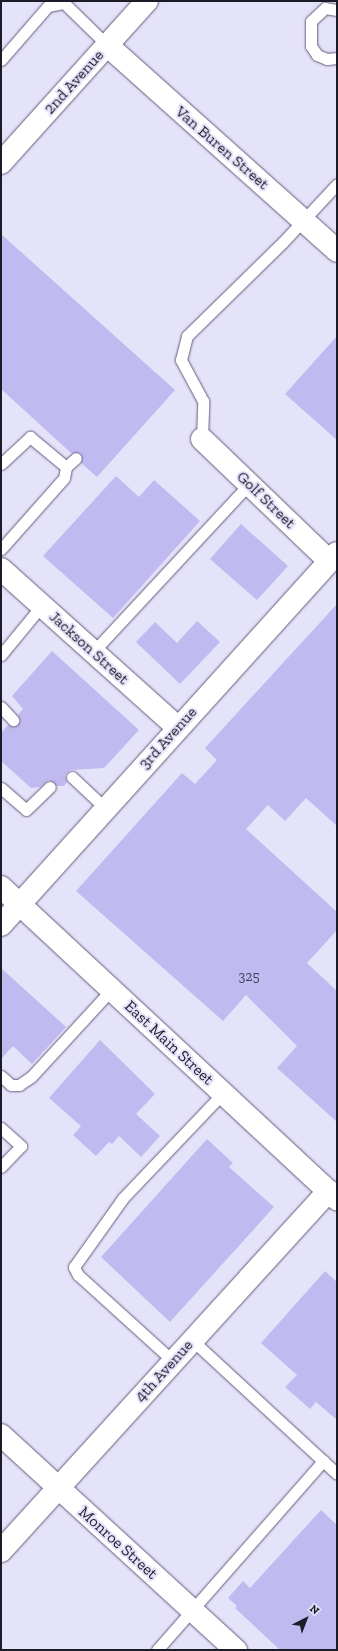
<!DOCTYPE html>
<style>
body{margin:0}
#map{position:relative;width:338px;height:1651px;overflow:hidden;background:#e5e3f9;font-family:"Zilla Slab",serif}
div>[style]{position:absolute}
.building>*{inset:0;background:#c0baf0}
.roads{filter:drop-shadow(0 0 1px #615d7c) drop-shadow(0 0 1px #615d7c)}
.service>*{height:11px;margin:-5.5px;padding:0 5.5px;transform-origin:5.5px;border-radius:5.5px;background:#fff}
.minor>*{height:22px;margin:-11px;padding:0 11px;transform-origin:11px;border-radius:11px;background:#fff}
.secondary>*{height:22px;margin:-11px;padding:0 11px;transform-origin:11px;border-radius:11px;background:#fff}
span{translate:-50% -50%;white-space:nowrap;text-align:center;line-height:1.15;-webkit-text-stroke:4px #e5e3f9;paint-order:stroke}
.number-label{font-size:14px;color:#45435a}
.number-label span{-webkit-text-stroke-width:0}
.street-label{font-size:16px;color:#1c1b28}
.frame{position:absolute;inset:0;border:2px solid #1c1b28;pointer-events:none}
.north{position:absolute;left:286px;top:1599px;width:40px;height:40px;-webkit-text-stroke:3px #e5e3f9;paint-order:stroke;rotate:42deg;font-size:11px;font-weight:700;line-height:16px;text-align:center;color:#1c1b28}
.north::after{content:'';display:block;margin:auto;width:14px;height:18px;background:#1c1b28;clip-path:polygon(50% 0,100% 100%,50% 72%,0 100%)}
</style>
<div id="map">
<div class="building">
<div style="clip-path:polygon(1px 234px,175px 390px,97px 477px,81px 463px,81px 453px,71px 453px,1px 389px)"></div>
<div style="clip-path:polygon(337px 336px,337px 440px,285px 394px)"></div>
<div style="clip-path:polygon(116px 476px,139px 497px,154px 480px,200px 521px,113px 618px,43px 556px)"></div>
<div style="clip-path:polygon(241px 524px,288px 566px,257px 600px,210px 559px)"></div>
<div style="clip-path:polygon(337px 604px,337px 826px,306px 798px,285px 821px,268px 805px,246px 829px,337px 912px,337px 930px,307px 963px,337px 991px,337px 1122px,277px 1068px,297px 1046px,246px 995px,223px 1021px,76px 891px,182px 773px,195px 784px,217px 760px,205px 748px)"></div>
<div style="clip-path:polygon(197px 621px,220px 642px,180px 684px,136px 642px,155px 622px,177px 643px)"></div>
<div style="clip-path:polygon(52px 651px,139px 730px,104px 768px,70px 770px,65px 775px,67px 782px,64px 786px,57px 786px,49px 780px,40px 787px,31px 788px,1px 761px,1px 733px,8px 725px,15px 727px,20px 722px,18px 715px,23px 709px,12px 696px)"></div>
<div style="clip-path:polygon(1px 968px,66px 1027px,32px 1064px,13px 1046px,1px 1059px)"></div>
<div style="clip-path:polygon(100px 1040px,155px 1094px,136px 1114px,160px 1136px,141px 1157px,119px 1136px,112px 1144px,109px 1142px,96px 1156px,73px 1135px,81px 1126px,49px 1098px)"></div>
<div style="clip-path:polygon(207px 1139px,233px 1163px,229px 1167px,274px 1207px,170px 1322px,101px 1257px)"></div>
<div style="clip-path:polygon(325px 1271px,337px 1282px,337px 1420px,316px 1402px,310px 1409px,285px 1387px,297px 1375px,261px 1343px)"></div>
<div style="clip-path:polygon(321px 1510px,337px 1525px,337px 1650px,280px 1650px,235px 1608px,237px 1606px,228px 1598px,243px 1581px,250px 1588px)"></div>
</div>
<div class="roads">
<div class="service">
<div style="left:337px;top:10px;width:12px;rotate:-171deg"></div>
<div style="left:325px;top:8px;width:19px;rotate:137deg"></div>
<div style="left:311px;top:21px;width:25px;rotate:90deg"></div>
<div style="left:311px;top:46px;width:11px;rotate:56deg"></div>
<div style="left:317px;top:55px;width:11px;rotate:22deg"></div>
<div style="left:327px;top:59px;width:10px;rotate:-6deg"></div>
<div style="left:1px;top:60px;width:72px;rotate:-49deg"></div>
<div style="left:48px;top:6px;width:16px;rotate:-11deg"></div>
<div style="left:64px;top:3px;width:60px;rotate:44.3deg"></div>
<div style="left:202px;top:439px;width:38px;rotate:-88deg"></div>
<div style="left:203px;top:401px;width:47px;rotate:-118.2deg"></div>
<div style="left:181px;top:360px;width:25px;rotate:-76deg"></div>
<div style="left:187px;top:336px;width:134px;rotate:-44.4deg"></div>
<div style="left:283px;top:242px;width:79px;rotate:-47deg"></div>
<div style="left:1px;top:464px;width:40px;rotate:-43deg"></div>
<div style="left:30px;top:437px;width:47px;rotate:39.8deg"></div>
<div style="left:66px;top:467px;width:11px;rotate:100deg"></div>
<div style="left:64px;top:478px;width:95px;rotate:131.6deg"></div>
<div style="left:66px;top:467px;width:13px;rotate:-42deg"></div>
<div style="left:93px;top:652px;width:229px;rotate:-47.1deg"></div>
<div style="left:1px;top:655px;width:65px;rotate:-50.6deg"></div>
<div style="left:1px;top:707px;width:18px;rotate:47deg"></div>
<div style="left:72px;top:777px;width:45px;rotate:43.2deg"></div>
<div style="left:1px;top:788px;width:33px;rotate:41deg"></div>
<div style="left:26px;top:810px;width:33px;rotate:-44deg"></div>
<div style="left:1px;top:1076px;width:13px;rotate:42deg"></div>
<div style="left:11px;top:1085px;width:8px"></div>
<div style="left:19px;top:1085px;width:14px;rotate:-34deg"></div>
<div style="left:31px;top:1077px;width:120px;rotate:-47.4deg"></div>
<div style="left:1px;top:1128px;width:27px;rotate:42deg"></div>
<div style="left:21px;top:1146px;width:29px;rotate:134deg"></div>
<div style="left:192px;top:1340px;width:197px;rotate:42.7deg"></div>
<div style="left:173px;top:1361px;width:128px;rotate:-137.8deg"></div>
<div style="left:78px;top:1275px;width:9px;rotate:-117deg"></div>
<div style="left:74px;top:1267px;width:85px;rotate:-54.6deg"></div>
<div style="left:123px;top:1198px;width:145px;rotate:-46.4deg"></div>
<div style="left:157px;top:1650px;width:252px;rotate:-48.7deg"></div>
</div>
<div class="minor">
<div style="left:107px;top:45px;width:309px;rotate:41.8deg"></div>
<div style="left:1px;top:163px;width:218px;rotate:-48deg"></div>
<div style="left:202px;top:439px;width:176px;rotate:43.8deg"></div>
<div style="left:1px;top:569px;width:237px;rotate:41.9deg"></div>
<div style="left:1px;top:925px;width:501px;rotate:-47.91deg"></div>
<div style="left:1px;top:1435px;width:319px;rotate:42.5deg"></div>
<div style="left:1px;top:1551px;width:487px;rotate:-47.7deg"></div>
</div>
<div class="secondary">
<div style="left:1px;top:887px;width:459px;rotate:42.9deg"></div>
</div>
</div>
<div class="number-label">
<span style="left:249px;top:977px">325</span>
</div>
<div class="street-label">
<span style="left:74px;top:82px;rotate:-48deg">2nd Avenue</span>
<span style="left:222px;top:148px;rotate:41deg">Van Buren Street</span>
<span style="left:266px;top:500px;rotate:44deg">Golf Street</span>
<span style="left:89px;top:648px;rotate:42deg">Jackson Street</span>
<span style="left:168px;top:738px;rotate:-48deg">3rd Avenue</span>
<span style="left:169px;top:1043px;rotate:43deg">East Main Street</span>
<span style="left:164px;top:1371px;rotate:-48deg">4th Avenue</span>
<span style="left:118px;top:1543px;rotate:42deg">Monroe Street</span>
</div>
<div class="frame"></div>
<div class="north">N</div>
</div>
